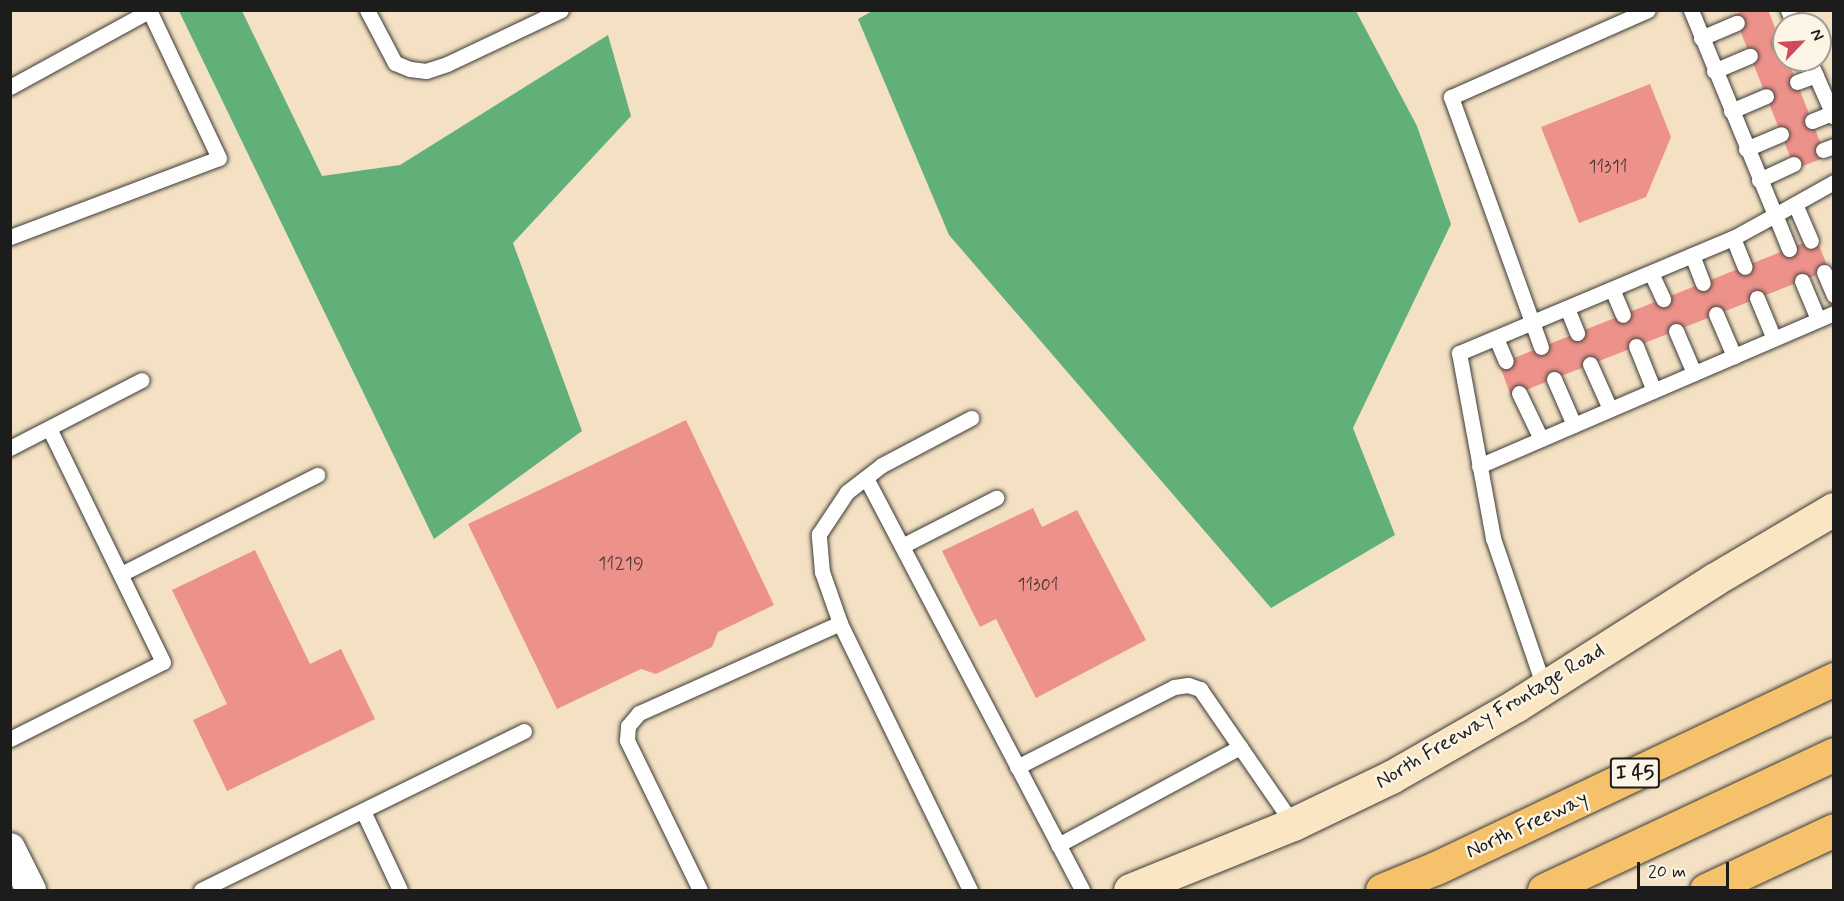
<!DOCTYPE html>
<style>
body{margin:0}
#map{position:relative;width:1844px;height:901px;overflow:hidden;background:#f4e1c4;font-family:Mynerve,sans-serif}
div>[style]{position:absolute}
.forest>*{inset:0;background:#61b07a}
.building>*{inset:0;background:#ec928b}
.roads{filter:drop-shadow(0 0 2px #3c3a35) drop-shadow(0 0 2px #3c3a35)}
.lane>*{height:15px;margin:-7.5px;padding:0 7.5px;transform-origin:7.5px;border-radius:7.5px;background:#fff}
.street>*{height:30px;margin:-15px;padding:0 15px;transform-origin:15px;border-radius:15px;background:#fff}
.secondary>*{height:33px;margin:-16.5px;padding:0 16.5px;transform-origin:16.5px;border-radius:16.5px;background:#fbe6c4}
.highway>*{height:33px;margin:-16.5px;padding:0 16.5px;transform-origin:16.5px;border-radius:16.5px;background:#f5c16b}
span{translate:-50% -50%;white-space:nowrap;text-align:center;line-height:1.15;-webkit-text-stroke:5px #fcf5e5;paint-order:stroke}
.number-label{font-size:18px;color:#503a38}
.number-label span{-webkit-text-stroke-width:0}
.shield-label span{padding:2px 4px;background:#fcf5e5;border:2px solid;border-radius:4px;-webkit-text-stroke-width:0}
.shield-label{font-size:20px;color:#1c1c1c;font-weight:700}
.street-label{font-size:21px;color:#1c1c1c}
.frame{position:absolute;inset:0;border:12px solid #1c1c1c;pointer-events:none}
.north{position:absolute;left:1772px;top:12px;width:60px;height:60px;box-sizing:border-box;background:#fcf5e5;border:2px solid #a29e95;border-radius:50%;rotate:65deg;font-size:16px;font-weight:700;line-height:24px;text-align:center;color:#1c1c1c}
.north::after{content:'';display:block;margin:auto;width:21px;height:27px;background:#d1495b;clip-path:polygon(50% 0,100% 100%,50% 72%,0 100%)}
.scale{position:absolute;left:1637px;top:862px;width:92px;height:27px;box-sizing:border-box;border:3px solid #1c1c1c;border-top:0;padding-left:8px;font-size:18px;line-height:21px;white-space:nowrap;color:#1c1c1c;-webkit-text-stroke:4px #fcf5e5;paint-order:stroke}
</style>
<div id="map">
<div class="forest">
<div style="clip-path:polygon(874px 10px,1356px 11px,1417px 126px,1451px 224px,1353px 428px,1395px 535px,1271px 608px,949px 235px,858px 19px)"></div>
<div style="clip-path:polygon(179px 11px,242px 11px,322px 176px,400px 165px,608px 35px,631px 116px,513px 243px,582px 431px,434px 539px)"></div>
</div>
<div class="building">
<div style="clip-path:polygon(1745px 10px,1768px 10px,1784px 50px,1784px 60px,1788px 60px,1826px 157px,1795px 169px,1734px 15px)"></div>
<div style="clip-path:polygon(1650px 84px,1671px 137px,1646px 197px,1579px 223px,1541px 127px)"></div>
<div style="clip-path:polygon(1816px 238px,1829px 270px,1511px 396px,1499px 364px)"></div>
<div style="clip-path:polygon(686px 420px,774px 605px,718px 632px,712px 647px,656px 674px,641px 669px,557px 709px,468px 524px)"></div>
<div style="clip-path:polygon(1033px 508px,1042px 527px,1077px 510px,1146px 640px,1036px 698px,996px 619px,980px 627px,942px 551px)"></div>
<div style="clip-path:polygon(255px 550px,310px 664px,341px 649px,375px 719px,227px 791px,193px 720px,227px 704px,172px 590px)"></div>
</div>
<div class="roads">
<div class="lane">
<div style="left:367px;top:10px;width:60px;rotate:62.2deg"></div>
<div style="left:395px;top:63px;width:16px;rotate:22deg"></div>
<div style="left:410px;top:69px;width:16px;rotate:7deg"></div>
<div style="left:426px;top:71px;width:22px;rotate:-18deg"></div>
<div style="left:447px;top:64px;width:126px;rotate:-25.3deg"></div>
<div style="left:1788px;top:10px;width:15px;rotate:67deg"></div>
<div style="left:1701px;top:38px;width:39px;rotate:-23deg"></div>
<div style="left:1781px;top:43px;width:3px;rotate:-18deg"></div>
<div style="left:1809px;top:60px;width:62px;rotate:66.3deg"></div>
<div style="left:1714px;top:71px;width:39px;rotate:-23deg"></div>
<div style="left:1797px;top:82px;width:20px;rotate:-20deg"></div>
<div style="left:10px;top:87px;width:158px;rotate:-28.7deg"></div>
<div style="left:1731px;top:111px;width:38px;rotate:-23deg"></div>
<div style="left:1812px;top:121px;width:22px;rotate:-22deg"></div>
<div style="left:1746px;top:149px;width:38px;rotate:-23deg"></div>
<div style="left:1823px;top:150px;width:12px;rotate:-20deg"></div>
<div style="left:1759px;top:180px;width:38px;rotate:-25deg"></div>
<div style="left:1795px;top:204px;width:40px;rotate:66.6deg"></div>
<div style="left:10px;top:237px;width:223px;rotate:-20.7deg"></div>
<div style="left:219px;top:158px;width:164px;rotate:-115.3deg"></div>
<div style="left:1733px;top:238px;width:31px;rotate:68deg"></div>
<div style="left:1789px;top:249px;width:37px;rotate:-112deg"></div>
<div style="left:1775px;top:215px;width:68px;rotate:-29.2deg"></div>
<div style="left:1692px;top:255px;width:30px;rotate:69deg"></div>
<div style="left:1824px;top:272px;width:25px;rotate:67deg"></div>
<div style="left:1651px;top:273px;width:29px;rotate:65deg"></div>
<div style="left:1802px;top:281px;width:41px;rotate:67.2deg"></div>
<div style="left:1612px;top:289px;width:28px;rotate:67deg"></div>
<div style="left:1757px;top:298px;width:44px;rotate:67.5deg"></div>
<div style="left:1567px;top:308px;width:27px;rotate:68deg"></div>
<div style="left:1716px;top:314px;width:46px;rotate:66.8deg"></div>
<div style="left:1676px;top:331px;width:46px;rotate:66.8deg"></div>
<div style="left:1496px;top:338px;width:25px;rotate:67deg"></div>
<div style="left:1636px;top:346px;width:48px;rotate:68.2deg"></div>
<div style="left:1541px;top:347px;width:266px;rotate:-109.8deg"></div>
<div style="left:1451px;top:97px;width:215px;rotate:-23.8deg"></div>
<div style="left:1590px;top:364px;width:49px;rotate:66deg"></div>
<div style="left:1554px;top:379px;width:50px;rotate:66.5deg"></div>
<div style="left:1519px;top:393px;width:51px;rotate:64.4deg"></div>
<div style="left:10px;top:448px;width:148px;rotate:-27.3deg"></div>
<div style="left:1479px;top:466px;width:387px;rotate:-23.3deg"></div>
<div style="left:866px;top:478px;width:465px;rotate:62.3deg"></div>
<div style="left:902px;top:546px;width:106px;rotate:-27.1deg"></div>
<div style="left:121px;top:574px;width:220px;rotate:-26.8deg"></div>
<div style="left:1544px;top:687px;width:157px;rotate:-108.9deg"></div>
<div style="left:1493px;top:538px;width:188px;rotate:-100.4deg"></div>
<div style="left:1459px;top:353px;width:297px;rotate:-22.8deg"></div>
<div style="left:1733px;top:238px;width:48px;rotate:-28.7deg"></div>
<div style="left:1775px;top:215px;width:222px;rotate:-112.3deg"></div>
<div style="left:10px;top:739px;width:171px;rotate:-26.7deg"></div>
<div style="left:163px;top:662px;width:260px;rotate:-116deg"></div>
<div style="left:1017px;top:767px;width:176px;rotate:-27deg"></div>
<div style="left:1174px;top:687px;width:14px;rotate:-8deg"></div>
<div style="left:1188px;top:685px;width:13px;rotate:18deg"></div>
<div style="left:1200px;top:689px;width:164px;rotate:55.4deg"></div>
<div style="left:363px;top:811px;width:87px;rotate:64.9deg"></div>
<div style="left:1058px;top:845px;width:207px;rotate:-28.3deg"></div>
<div style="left:201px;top:890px;width:360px;rotate:-26.2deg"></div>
<div style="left:700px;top:890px;width:167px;rotate:-116deg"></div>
<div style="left:627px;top:740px;width:14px;rotate:-86deg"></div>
<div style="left:628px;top:726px;width:17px;rotate:-50deg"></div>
<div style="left:639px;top:713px;width:220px;rotate:-24.1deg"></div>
<div style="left:970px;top:890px;width:297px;rotate:-116deg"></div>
<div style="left:840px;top:623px;width:54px;rotate:-109.4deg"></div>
<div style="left:822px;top:572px;width:38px;rotate:-95deg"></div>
<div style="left:819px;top:534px;width:50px;rotate:-56.3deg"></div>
<div style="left:847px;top:492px;width:44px;rotate:-37.6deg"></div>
<div style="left:882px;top:465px;width:101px;rotate:-27.8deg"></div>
</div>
<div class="street">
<div style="left:10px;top:848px;width:47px;rotate:63.4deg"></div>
</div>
<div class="secondary">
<div style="left:1130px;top:890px;width:176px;rotate:-22deg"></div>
<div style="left:1293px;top:824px;width:109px;rotate:-25.6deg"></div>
<div style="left:1391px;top:777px;width:143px;rotate:-29.8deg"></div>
<div style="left:1515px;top:706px;width:237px;rotate:-32.4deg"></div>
<div style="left:1715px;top:579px;width:138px;rotate:-30.5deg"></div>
</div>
<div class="highway">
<div style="left:1382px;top:890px;width:58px;rotate:-22.2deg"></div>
<div style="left:1436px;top:868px;width:441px;rotate:-25.4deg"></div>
<div style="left:1544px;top:890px;width:320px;rotate:-25.1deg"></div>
<div style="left:1706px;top:890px;width:141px;rotate:-25.1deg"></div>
</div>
</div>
<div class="number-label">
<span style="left:1608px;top:167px">11311</span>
<span style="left:621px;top:564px">11219</span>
<span style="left:1038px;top:585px">11301</span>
</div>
<div class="shield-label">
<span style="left:1635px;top:773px">I 45</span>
</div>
<div class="street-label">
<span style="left:1490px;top:716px;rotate:-31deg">North Freeway Frontage Road</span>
<span style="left:1527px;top:825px;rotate:-25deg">North Freeway</span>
</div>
<div class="frame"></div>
<div class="north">N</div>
<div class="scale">20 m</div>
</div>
